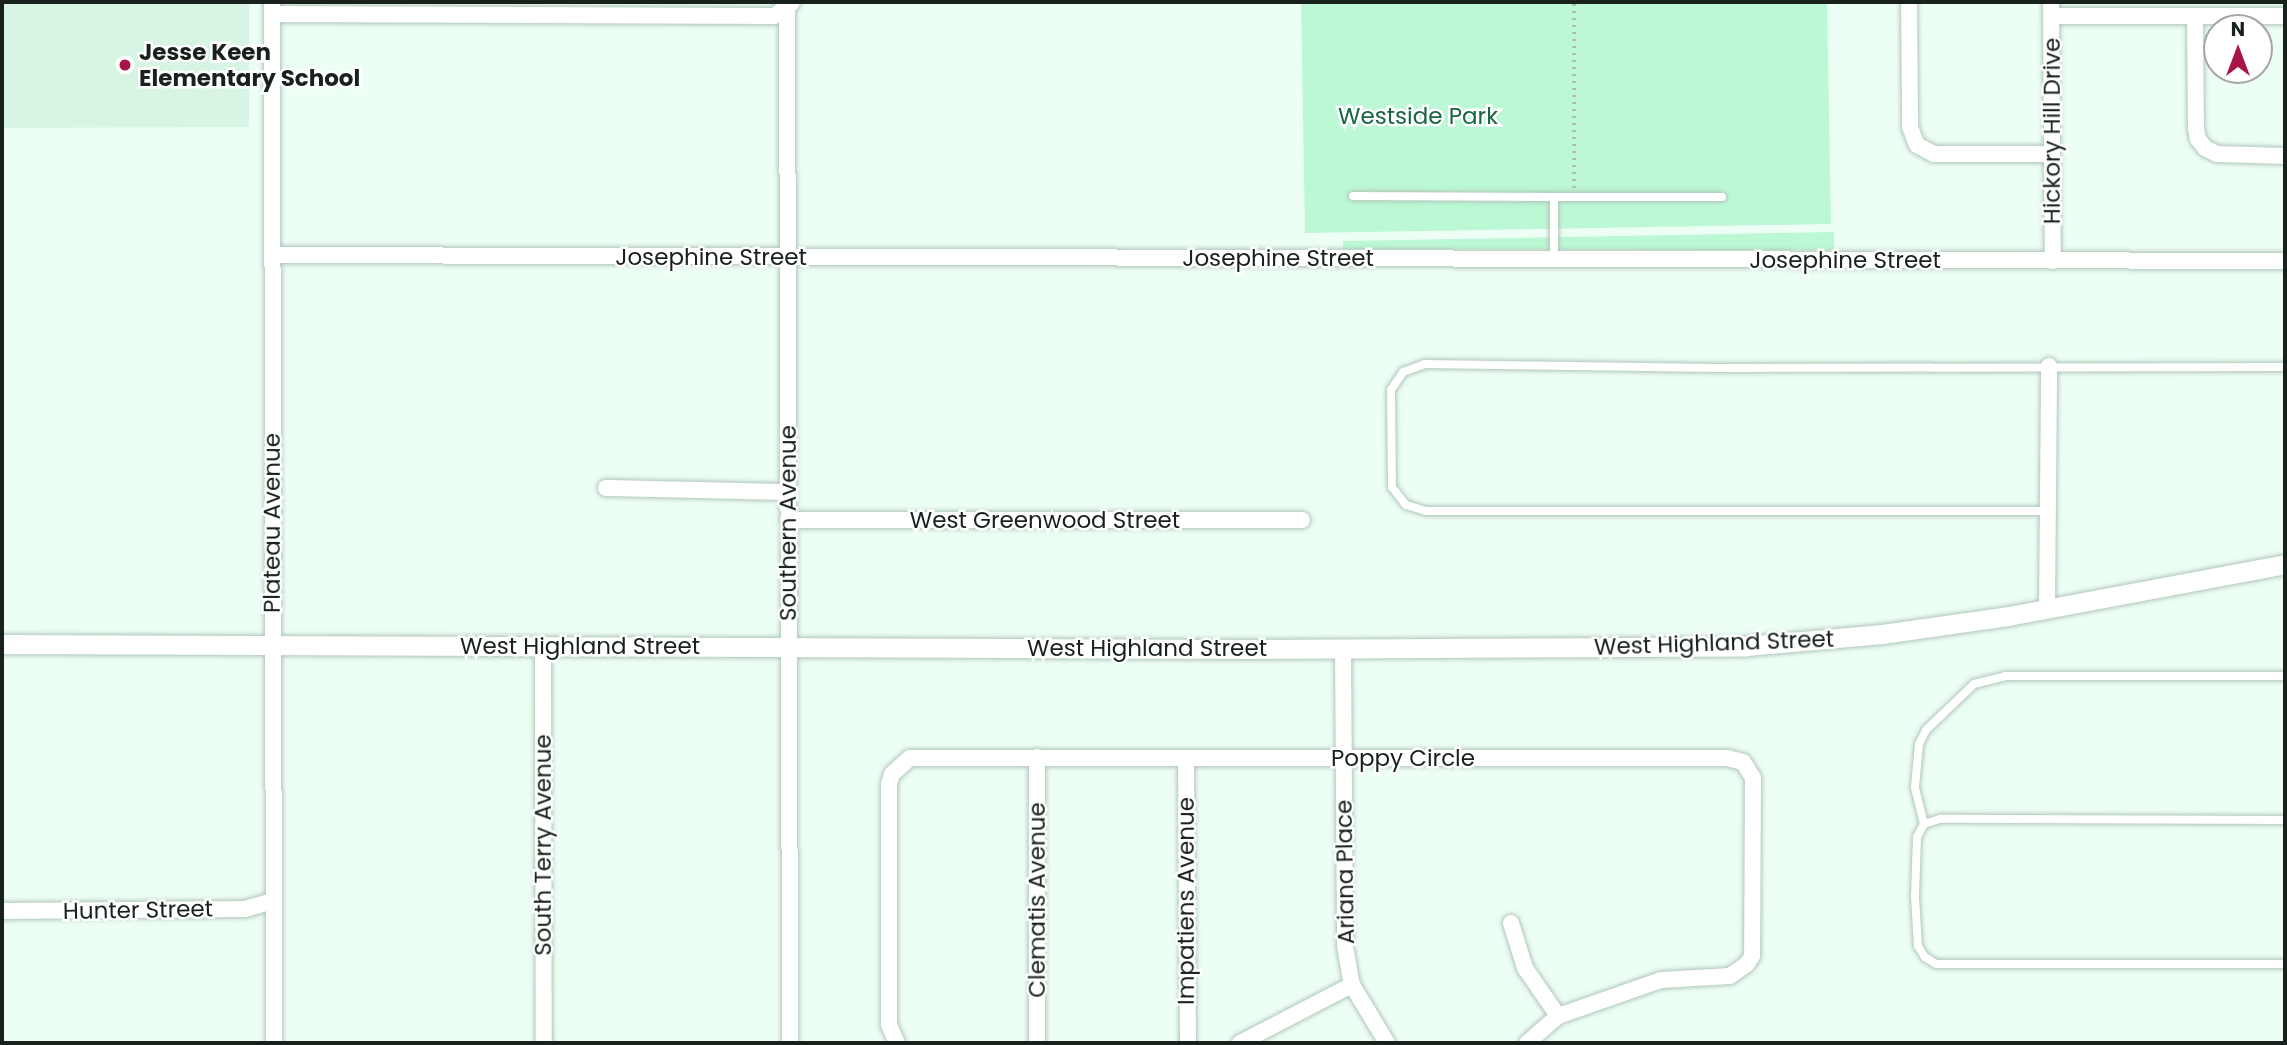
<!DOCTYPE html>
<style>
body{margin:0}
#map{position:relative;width:2287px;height:1045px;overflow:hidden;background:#edfef4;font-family:Poppins,sans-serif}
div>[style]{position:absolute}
.built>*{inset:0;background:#d8f5e4}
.green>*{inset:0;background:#bcf8d6}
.path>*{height:3.5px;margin-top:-1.75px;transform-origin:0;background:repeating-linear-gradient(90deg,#acbbb2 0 2px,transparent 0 7px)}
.roads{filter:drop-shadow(0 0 2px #b1c6b9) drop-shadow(0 0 2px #b1c6b9)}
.service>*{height:8px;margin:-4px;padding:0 4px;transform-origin:4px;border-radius:4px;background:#fff}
.minor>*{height:16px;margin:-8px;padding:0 8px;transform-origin:8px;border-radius:8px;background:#fff}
.tertiary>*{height:19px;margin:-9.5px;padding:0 9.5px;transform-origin:9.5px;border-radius:9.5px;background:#fff}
.dots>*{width:19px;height:19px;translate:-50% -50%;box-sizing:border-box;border:4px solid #fff;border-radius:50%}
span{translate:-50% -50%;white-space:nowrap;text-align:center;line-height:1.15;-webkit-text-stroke:5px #fff;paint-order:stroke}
.poi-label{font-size:23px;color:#19211c;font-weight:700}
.left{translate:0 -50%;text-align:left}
.park-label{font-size:23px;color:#196543}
.street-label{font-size:23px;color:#19211c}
.frame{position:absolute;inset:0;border:4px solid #19211c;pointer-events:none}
.north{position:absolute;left:2203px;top:14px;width:70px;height:70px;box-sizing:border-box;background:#fff;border:2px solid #a3a6a4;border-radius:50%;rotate:0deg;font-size:19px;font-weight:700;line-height:28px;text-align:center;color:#19211c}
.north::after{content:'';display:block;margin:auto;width:24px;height:32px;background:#a91446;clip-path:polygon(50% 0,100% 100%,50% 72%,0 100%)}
</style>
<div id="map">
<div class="built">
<div style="clip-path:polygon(2px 2px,249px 2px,249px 127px,2px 128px)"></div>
</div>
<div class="green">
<div style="clip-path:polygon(1301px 2px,1827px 2px,1831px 224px,1305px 233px)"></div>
<div style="clip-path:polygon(1834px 232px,1834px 250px,1343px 249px,1343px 241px)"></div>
</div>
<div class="path">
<div style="left:1574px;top:188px;width:186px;rotate:-90deg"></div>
</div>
<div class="roads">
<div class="service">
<div style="left:1353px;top:196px;width:201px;rotate:0.3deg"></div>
<div style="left:1554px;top:197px;width:62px;rotate:90deg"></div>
<div style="left:1554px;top:197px;width:168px"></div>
<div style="left:2048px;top:511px;width:622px;rotate:180deg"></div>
<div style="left:1426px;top:511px;width:21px;rotate:-163deg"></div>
<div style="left:1406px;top:505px;width:23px;rotate:-128deg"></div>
<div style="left:1392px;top:487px;width:97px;rotate:-90.6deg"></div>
<div style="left:1391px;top:390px;width:22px;rotate:-56deg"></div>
<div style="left:1403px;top:372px;width:23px;rotate:-20deg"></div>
<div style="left:1425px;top:364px;width:291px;rotate:0.8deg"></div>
<div style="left:1716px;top:368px;width:569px;rotate:-0.1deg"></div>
<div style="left:2285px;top:820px;width:345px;rotate:-179.8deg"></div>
<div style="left:1940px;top:819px;width:17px;rotate:163deg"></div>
<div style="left:1924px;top:824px;width:15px;rotate:118deg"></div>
<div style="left:1917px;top:837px;width:59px;rotate:91.9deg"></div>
<div style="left:1915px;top:896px;width:50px;rotate:86.6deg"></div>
<div style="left:1918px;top:946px;width:13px;rotate:58deg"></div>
<div style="left:1925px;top:957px;width:13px;rotate:32deg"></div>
<div style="left:1936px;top:964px;width:349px"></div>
<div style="left:1924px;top:824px;width:38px;rotate:-104deg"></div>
<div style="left:1915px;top:787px;width:43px;rotate:-84.7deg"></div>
<div style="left:1919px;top:744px;width:16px;rotate:-63deg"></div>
<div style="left:1926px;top:730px;width:66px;rotate:-43.8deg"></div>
<div style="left:1974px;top:684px;width:32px;rotate:-14deg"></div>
<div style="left:2005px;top:676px;width:280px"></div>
</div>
<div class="minor">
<div style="left:272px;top:2px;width:1041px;rotate:89.89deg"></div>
<div style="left:787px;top:2px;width:1041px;rotate:89.83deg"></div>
<div style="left:1909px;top:2px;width:125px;rotate:89.5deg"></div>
<div style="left:1910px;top:127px;width:19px;rotate:69deg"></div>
<div style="left:1917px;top:145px;width:19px;rotate:28deg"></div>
<div style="left:1934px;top:154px;width:118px"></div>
<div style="left:2051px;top:2px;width:259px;rotate:89.6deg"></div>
<div style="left:272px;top:14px;width:502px;rotate:0.23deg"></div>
<div style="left:774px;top:16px;width:22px;rotate:-36deg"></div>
<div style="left:2052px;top:16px;width:233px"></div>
<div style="left:2195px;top:16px;width:112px;rotate:89.5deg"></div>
<div style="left:2196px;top:128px;width:11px;rotate:80deg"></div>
<div style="left:2198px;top:139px;width:11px;rotate:52deg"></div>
<div style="left:2205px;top:148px;width:13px;rotate:27deg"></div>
<div style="left:2217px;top:154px;width:68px;rotate:1.7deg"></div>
<div style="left:272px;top:255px;width:2013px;rotate:0.17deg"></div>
<div style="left:606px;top:488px;width:182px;rotate:1.3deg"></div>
<div style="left:788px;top:520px;width:514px"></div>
<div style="left:2047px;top:609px;width:243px;rotate:-89.5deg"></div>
<div style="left:543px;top:647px;width:396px;rotate:89.9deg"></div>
<div style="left:1343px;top:649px;width:297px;rotate:89.6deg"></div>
<div style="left:1345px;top:946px;width:40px;rotate:80deg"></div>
<div style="left:1352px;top:985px;width:68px;rotate:58.9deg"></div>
<div style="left:1186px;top:758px;width:285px;rotate:89.6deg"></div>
<div style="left:2px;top:911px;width:243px;rotate:-0.5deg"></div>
<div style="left:245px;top:909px;width:29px;rotate:-16deg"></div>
<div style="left:1511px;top:923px;width:47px;rotate:72.7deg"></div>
<div style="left:1525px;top:968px;width:58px;rotate:55.5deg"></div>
<div style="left:897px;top:1043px;width:20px;rotate:-114deg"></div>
<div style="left:889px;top:1025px;width:241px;rotate:-90deg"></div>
<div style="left:889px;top:784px;width:10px;rotate:-73deg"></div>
<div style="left:892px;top:774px;width:24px;rotate:-42deg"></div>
<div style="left:910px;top:758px;width:817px"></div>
<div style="left:1727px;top:758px;width:16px;rotate:14deg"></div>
<div style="left:1743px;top:762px;width:19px;rotate:58deg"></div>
<div style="left:1753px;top:778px;width:178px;rotate:90.3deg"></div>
<div style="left:1752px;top:956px;width:9px;rotate:122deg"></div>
<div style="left:1747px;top:964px;width:21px;rotate:145deg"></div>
<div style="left:1730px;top:976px;width:69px;rotate:176.7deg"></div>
<div style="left:1661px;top:980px;width:109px;rotate:160.7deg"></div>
<div style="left:1558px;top:1016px;width:41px;rotate:138.9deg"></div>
<div style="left:1037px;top:1043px;width:286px;rotate:-90deg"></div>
<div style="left:1240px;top:1043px;width:126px;rotate:-27.4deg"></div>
</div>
<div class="tertiary">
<div style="left:2px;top:644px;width:1246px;rotate:0.23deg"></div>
<div style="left:1248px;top:649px;width:498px;rotate:-0.3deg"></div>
<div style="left:1746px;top:646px;width:137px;rotate:-5deg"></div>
<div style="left:1882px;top:634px;width:127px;rotate:-8.1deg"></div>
<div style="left:2008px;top:616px;width:282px;rotate:-10.6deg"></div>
</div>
</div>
<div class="dots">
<div style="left:125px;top:65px;background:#a91446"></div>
</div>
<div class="poi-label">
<span class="left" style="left:139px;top:65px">Jesse Keen<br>Elementary School</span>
</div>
<div class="park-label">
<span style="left:1418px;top:116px">Westside Park</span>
</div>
<div class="street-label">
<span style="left:2052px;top:131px;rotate:-90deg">Hickory Hill Drive</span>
<span style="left:711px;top:257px">Josephine Street</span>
<span style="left:1278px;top:258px">Josephine Street</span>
<span style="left:1845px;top:260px">Josephine Street</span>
<span style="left:1045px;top:520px">West Greenwood Street</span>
<span style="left:272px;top:523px;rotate:-90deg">Plateau Avenue</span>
<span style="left:788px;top:523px;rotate:-90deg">Southern Avenue</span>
<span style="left:1714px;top:643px;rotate:-2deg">West Highland Street</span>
<span style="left:580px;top:646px">West Highland Street</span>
<span style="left:1147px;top:648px">West Highland Street</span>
<span style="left:1403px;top:758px">Poppy Circle</span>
<span style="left:543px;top:845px;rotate:-90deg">South Terry Avenue</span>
<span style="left:1345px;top:872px;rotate:-91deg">Ariana Place</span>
<span style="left:1037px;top:900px;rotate:-90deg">Clematis Avenue</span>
<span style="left:1186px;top:901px;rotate:-90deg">Impatiens Avenue</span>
<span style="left:138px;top:910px;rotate:-1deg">Hunter Street</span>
</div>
<div class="frame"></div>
<div class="north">N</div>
</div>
